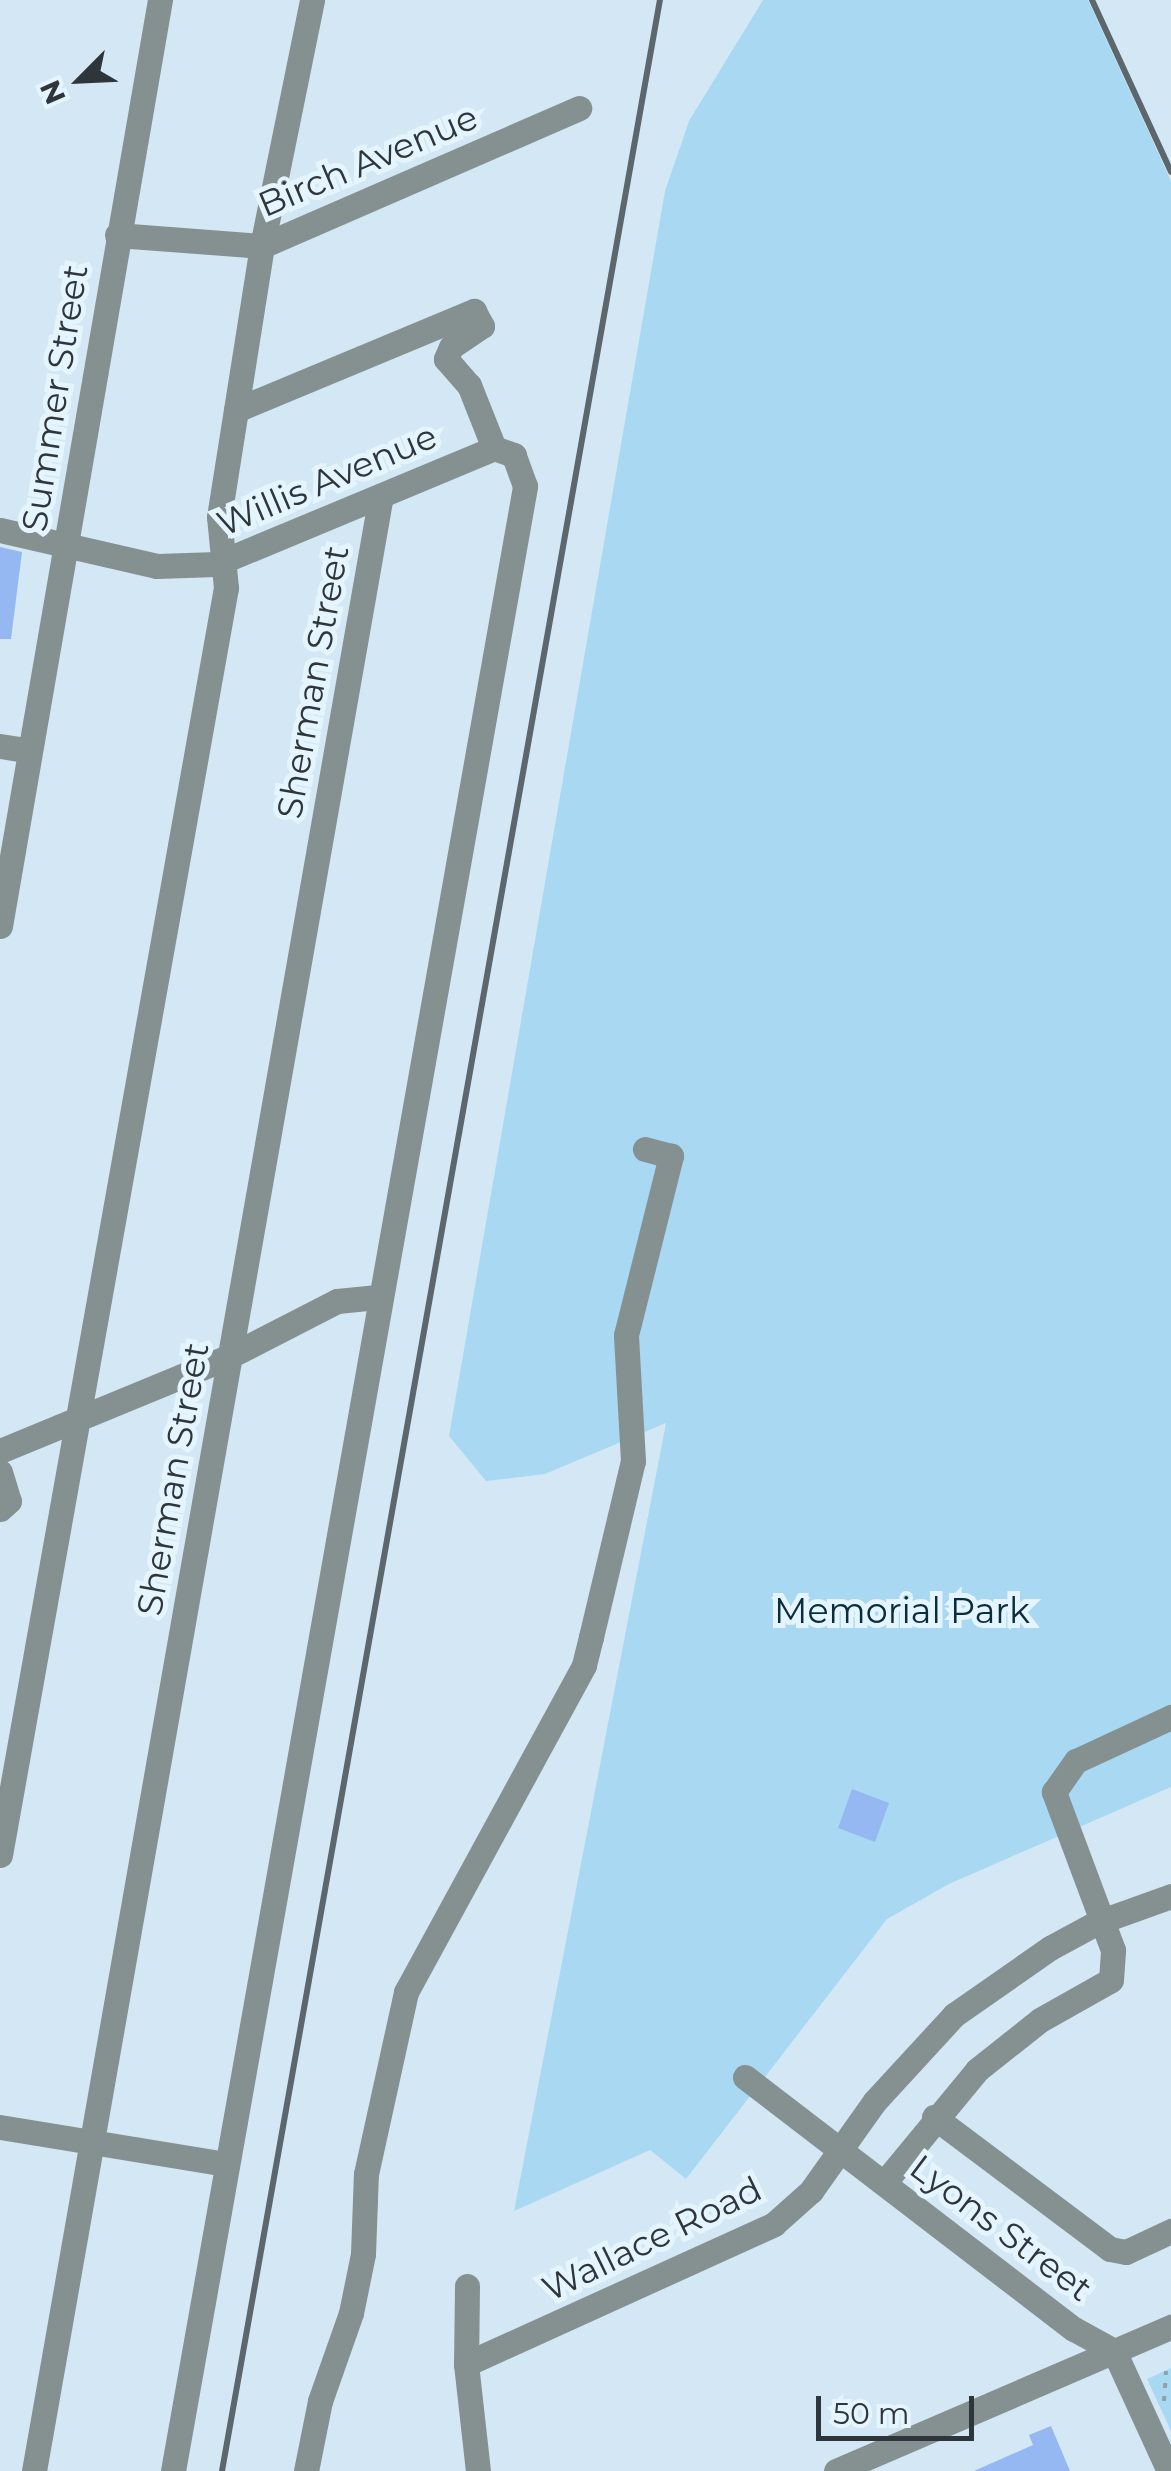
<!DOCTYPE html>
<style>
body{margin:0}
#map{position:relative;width:1171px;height:2471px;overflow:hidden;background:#d3e8f4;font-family:Montserrat,sans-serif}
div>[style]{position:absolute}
.green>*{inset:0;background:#a9d8f3}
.building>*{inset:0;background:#95b8f3}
.path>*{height:4px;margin-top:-2px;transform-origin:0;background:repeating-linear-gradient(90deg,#90a0a9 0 5px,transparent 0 13px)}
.minor>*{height:25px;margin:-12.5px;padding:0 12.5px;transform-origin:12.5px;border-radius:12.5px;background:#859091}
.rail>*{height:6px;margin:-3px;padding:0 3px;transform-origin:3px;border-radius:3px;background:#5b666d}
span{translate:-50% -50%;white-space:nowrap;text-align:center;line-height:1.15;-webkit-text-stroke:10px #e4f5ff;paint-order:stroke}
.street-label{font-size:35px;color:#2e363b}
.park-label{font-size:35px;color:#0a2d3e}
.north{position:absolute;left:30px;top:30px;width:100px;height:100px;-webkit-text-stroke:8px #e4f5ff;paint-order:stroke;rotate:246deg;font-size:28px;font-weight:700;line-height:40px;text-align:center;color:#2e363b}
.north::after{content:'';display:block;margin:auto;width:35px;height:45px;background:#2e363b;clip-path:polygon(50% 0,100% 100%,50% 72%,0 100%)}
.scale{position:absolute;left:816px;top:2396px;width:158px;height:45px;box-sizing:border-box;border:5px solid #2e363b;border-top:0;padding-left:12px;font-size:30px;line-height:35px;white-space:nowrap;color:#2e363b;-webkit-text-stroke:8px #e4f5ff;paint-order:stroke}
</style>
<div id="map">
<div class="green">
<div style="clip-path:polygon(763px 0,1088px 0,1171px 181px,1171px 1787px,949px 1884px,887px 1919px,686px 2179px,650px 2150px,514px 2211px,666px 1423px,545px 1474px,486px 1481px,449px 1436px,665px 191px,689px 121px)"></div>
<div style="clip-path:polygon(1171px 2368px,1171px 2431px,1147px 2379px)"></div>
</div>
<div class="building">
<div style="clip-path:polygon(0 547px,22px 552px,11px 639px,0 639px)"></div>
<div style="clip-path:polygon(852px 1789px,889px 1803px,875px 1842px,838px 1828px)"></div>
<div style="clip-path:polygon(1051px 2426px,1070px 2471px,974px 2471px,1033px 2445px,1029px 2435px)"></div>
</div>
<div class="path">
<div style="left:1164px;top:2401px;width:30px;rotate:-86deg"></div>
</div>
<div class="minor">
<div style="left:117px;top:235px;width:145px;rotate:4.3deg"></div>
<div style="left:262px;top:246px;width:346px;rotate:-23.5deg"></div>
<div style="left:236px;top:410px;width:258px;rotate:-22.6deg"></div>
<div style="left:474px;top:311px;width:17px;rotate:62deg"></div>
<div style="left:482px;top:326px;width:37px;rotate:146deg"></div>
<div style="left:451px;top:347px;width:13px;rotate:113deg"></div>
<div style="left:446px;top:359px;width:35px;rotate:49deg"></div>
<div style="left:469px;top:385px;width:68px;rotate:68.4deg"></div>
<div style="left:0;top:530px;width:161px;rotate:12.9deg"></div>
<div style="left:157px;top:566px;width:59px;rotate:-1.9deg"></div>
<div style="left:216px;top:564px;width:301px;rotate:-22.6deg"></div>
<div style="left:0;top:746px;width:30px;rotate:9deg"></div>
<div style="left:0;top:926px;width:940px;rotate:-80.2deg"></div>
<div style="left:0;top:1451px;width:249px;rotate:-22.4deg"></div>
<div style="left:230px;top:1356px;width:120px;rotate:-27.2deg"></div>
<div style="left:337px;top:1301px;width:41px;rotate:-5.6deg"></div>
<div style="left:0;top:1472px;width:30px;rotate:73deg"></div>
<div style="left:9px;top:1501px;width:12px;rotate:138deg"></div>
<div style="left:0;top:1855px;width:1287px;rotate:-79.89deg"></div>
<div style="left:226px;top:588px;width:71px;rotate:-95.6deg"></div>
<div style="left:219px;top:517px;width:274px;rotate:-81deg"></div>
<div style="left:262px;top:246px;width:251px;rotate:-78.5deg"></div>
<div style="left:745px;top:2077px;width:414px;rotate:37.5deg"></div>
<div style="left:1074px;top:2329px;width:46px;rotate:28.8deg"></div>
<div style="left:1114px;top:2351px;width:132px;rotate:65.4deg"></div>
<div style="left:934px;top:2117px;width:220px;rotate:36.9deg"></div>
<div style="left:1110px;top:2249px;width:16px;rotate:11deg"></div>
<div style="left:1126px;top:2252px;width:50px;rotate:-25deg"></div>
<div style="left:0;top:2127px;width:229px;rotate:9.3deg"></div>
<div style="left:884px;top:2183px;width:146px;rotate:-50.5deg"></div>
<div style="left:977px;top:2070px;width:80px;rotate:-38.4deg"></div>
<div style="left:1040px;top:2020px;width:81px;rotate:-29.4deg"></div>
<div style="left:1111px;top:1980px;width:30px;rotate:-86deg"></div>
<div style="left:1113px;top:1950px;width:169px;rotate:-110.5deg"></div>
<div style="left:1054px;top:1792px;width:38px;rotate:-55deg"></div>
<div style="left:1076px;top:1761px;width:105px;rotate:-24.9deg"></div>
<div style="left:467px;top:2286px;width:78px;rotate:90.7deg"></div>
<div style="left:466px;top:2364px;width:108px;rotate:83.6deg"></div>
<div style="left:466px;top:2364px;width:338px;rotate:-24.4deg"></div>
<div style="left:774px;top:2224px;width:50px;rotate:-41.7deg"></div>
<div style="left:811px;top:2191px;width:110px;rotate:-54.6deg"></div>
<div style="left:875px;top:2101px;width:117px;rotate:-47.4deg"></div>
<div style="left:954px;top:2015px;width:117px;rotate:-34.9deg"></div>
<div style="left:1050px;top:1948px;width:52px;rotate:-28.5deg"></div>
<div style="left:1096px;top:1923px;width:80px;rotate:-19.8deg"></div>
<div style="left:34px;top:2471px;width:2001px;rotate:-80.04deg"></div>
<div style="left:173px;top:2471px;width:2016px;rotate:-79.94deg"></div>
<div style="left:525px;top:486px;width:33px;rotate:-110deg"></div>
<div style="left:514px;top:455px;width:21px;rotate:-161deg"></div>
<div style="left:306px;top:2471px;width:71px;rotate:-78.7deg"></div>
<div style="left:320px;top:2401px;width:93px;rotate:-70.6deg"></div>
<div style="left:351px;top:2313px;width:60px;rotate:-78.5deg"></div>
<div style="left:363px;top:2254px;width:80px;rotate:-87.9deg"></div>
<div style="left:366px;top:2174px;width:186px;rotate:-77.6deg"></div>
<div style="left:406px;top:1992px;width:372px;rotate:-61.4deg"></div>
<div style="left:584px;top:1665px;width:29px;rotate:-76deg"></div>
<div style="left:591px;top:1637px;width:181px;rotate:-76.6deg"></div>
<div style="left:633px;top:1461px;width:126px;rotate:-93.2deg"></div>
<div style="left:626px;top:1335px;width:185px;rotate:-75.9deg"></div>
<div style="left:671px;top:1156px;width:27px;rotate:-165deg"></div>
<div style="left:836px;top:2471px;width:365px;rotate:-23.3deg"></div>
</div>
<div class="rail">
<div style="left:1092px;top:0;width:189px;rotate:65.3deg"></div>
<div style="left:222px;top:2471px;width:2510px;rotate:-79.95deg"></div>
</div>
<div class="street-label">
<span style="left:368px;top:161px;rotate:-23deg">Birch Avenue</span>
<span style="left:55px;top:398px;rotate:-81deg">Summer Street</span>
<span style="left:327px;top:480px;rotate:-23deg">Willis Avenue</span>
<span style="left:313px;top:682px;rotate:-80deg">Sherman Street</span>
<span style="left:173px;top:1479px;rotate:-80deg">Sherman Street</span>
<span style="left:1001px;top:2228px;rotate:37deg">Lyons Street</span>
<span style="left:652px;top:2239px;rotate:-26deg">Wallace Road</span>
</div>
<div class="park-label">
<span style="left:902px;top:1611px">Memorial Park</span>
</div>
<div class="north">N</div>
<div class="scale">50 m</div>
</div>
